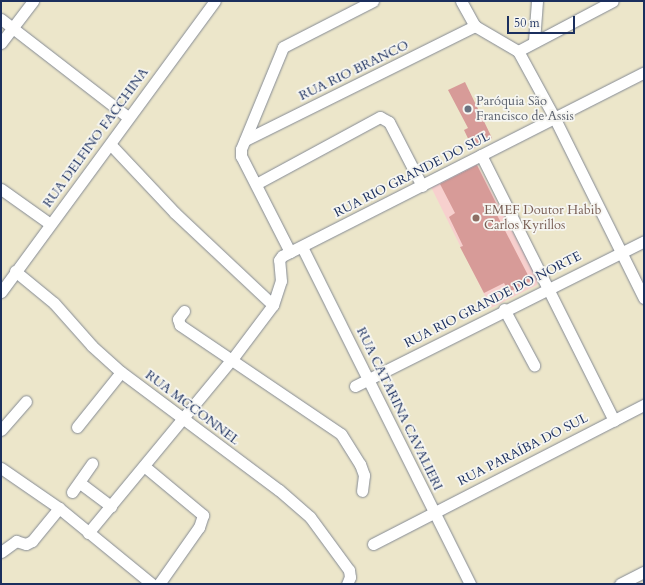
<!DOCTYPE html>
<meta charset="utf-8">
<style>
body{margin:0}
#map{position:relative;width:645px;height:585px;overflow:hidden;background:#ece6ca;font-family:Cardo,serif}
div>[style]{position:absolute}
.built>*{inset:0;background:#f7d0ce}
.building>*{inset:0;background:#d79b98}
.roads{filter:drop-shadow(0 0 1px #848a94) drop-shadow(0 0 1px #848a94)}
.minor>*{height:11px;margin:-5.5px;padding:0 5.5px;transform-origin:5.5px;border-radius:5.5px;background:#fff}
.dots>*{width:11px;height:11px;translate:-50% -50%;box-sizing:border-box;border:2px solid #f6f6f2;border-radius:50%}
span{translate:-50% -50%;white-space:nowrap;text-align:center;line-height:1.15;-webkit-text-stroke:3.5px #f6f6f2;paint-order:stroke}
.street-label{font-size:13px;color:#1b2f5e}
.worship-label{font-size:13px;color:#5b616d}
.left{translate:0 -50%;text-align:left}
.education-label{font-size:13px;color:#785e54}
.frame{position:absolute;inset:0;border:2px solid #1b2f5e;pointer-events:none}
.scale{position:absolute;left:507px;top:16px;width:68px;height:18px;box-sizing:border-box;border:2px solid #1b2f5e;border-top:0;padding-left:5px;font-size:12px;line-height:14px;white-space:nowrap;color:#1b2f5e;-webkit-text-stroke:3px #f6f6f2;paint-order:stroke}
</style>
<div id="map">
<div class="built">
<div style="clip-path:polygon(477px 164px,538px 280px,537px 285px,491px 308px,431px 187px)"></div>
</div>
<div class="building">
<div style="clip-path:polygon(465px 82px,492px 138px,473px 149px,464px 130px,468px 128px,448px 90px)"></div>
<div style="clip-path:polygon(477px 165px,501px 213px,497px 215px,531px 281px,509px 292px,504px 283px,484px 293px,460px 247px,463px 246px,449px 217px,455px 213px,440px 184px)"></div>
</div>
<div class="roads">
<div class="minor">
<div style="left:461px;top:1px;width:29px;rotate:61deg"></div>
<div style="left:475px;top:26px;width:50px;rotate:30.2deg"></div>
<div style="left:518px;top:51px;width:75px;rotate:61.4deg"></div>
<div style="left:554px;top:117px;width:202px;rotate:63.6deg"></div>
<div style="left:1px;top:19px;width:160px;rotate:37.7deg"></div>
<div style="left:534px;top:41px;width:40px;rotate:-85.7deg"></div>
<div style="left:1px;top:43px;width:53px;rotate:-52.7deg"></div>
<div style="left:518px;top:51px;width:107px;rotate:-27.8deg"></div>
<div style="left:245px;top:140px;width:257px;rotate:-26.4deg"></div>
<div style="left:111px;top:145px;width:93px;rotate:46.7deg"></div>
<div style="left:175px;top:213px;width:134px;rotate:43.2deg"></div>
<div style="left:481px;top:155px;width:297px;rotate:63.4deg"></div>
<div style="left:256px;top:184px;width:141px;rotate:-28.4deg"></div>
<div style="left:380px;top:117px;width:10px;rotate:29deg"></div>
<div style="left:389px;top:122px;width:72px;rotate:62.7deg"></div>
<div style="left:1px;top:189px;width:60px;rotate:35.5deg"></div>
<div style="left:302px;top:247px;width:377px;rotate:63.5deg"></div>
<div style="left:290px;top:252px;width:108px;rotate:-117deg"></div>
<div style="left:241px;top:156px;width:7px;rotate:-90deg"></div>
<div style="left:241px;top:149px;width:110px;rotate:-67.6deg"></div>
<div style="left:283px;top:47px;width:101px;rotate:-27.1deg"></div>
<div style="left:15px;top:271px;width:50px;rotate:39.4deg"></div>
<div style="left:54px;top:303px;width:57px;rotate:48.5deg"></div>
<div style="left:92px;top:346px;width:39px;rotate:42deg"></div>
<div style="left:121px;top:372px;width:197px;rotate:36.8deg"></div>
<div style="left:279px;top:490px;width:41px;rotate:41.1deg"></div>
<div style="left:310px;top:517px;width:66px;rotate:53.7deg"></div>
<div style="left:349px;top:570px;width:7px;rotate:82deg"></div>
<div style="left:350px;top:577px;width:8px;rotate:113deg"></div>
<div style="left:1px;top:292px;width:361px;rotate:-53.7deg"></div>
<div style="left:504px;top:309px;width:64px;rotate:61.8deg"></div>
<div style="left:184px;top:311px;width:10px;rotate:127deg"></div>
<div style="left:178px;top:319px;width:6px;rotate:72deg"></div>
<div style="left:180px;top:325px;width:194px;rotate:34.1deg"></div>
<div style="left:341px;top:434px;width:36px;rotate:58deg"></div>
<div style="left:360px;top:464px;width:12px;rotate:70deg"></div>
<div style="left:364px;top:475px;width:16px;rotate:97deg"></div>
<div style="left:355px;top:386px;width:323px;rotate:-26.6deg"></div>
<div style="left:77px;top:427px;width:70px;rotate:-51.3deg"></div>
<div style="left:1px;top:430px;width:38px;rotate:-49deg"></div>
<div style="left:144px;top:466px;width:77px;rotate:39.7deg"></div>
<div style="left:203px;top:515px;width:13px;rotate:108deg"></div>
<div style="left:199px;top:527px;width:70px;rotate:125.1deg"></div>
<div style="left:1px;top:468px;width:70px;rotate:34.6deg"></div>
<div style="left:59px;top:508px;width:120px;rotate:39.3deg"></div>
<div style="left:80px;top:483px;width:39px;rotate:37deg"></div>
<div style="left:72px;top:492px;width:35px;rotate:-55deg"></div>
<div style="left:88px;top:533px;width:227px;rotate:-50.4deg"></div>
<div style="left:233px;top:358px;width:66px;rotate:-53deg"></div>
<div style="left:273px;top:305px;width:25px;rotate:-72deg"></div>
<div style="left:281px;top:281px;width:21px;rotate:-95deg"></div>
<div style="left:279px;top:260px;width:5px;rotate:-53deg"></div>
<div style="left:282px;top:256px;width:406px;rotate:-26.9deg"></div>
<div style="left:373px;top:544px;width:305px;rotate:-27.2deg"></div>
<div style="left:1px;top:552px;width:19px;rotate:-36deg"></div>
<div style="left:16px;top:541px;width:10px;rotate:17deg"></div>
<div style="left:26px;top:544px;width:7px;rotate:-27deg"></div>
<div style="left:32px;top:541px;width:43px;rotate:-50.7deg"></div>
<div style="left:620px;top:584px;width:27px;rotate:-27deg"></div>
</div>
</div>
<div class="dots">
<div style="left:468px;top:109px;background:#6b7280"></div>
<div style="left:476px;top:218px;background:#8d6e63"></div>
</div>
<div class="street-label">
<span style="left:354px;top:71px;rotate:-26deg">RUA RIO BRANCO</span>
<span style="left:96px;top:138px;rotate:-54deg">RUA DELFINO FACCHINA</span>
<span style="left:412px;top:175px;rotate:-27deg">RUA RIO GRANDE DO SUL</span>
<span style="left:493px;top:300px;rotate:-27deg">RUA RIO GRANDE DO NORTE</span>
<span style="left:192px;top:408px;rotate:37deg">RUA MCCONNEL</span>
<span style="left:399px;top:409px;rotate:64deg">RUA CATARINA CAVALIERI</span>
<span style="left:523px;top:450px;rotate:-27deg">RUA PARAÍBA DO SUL</span>
</div>
<div class="worship-label">
<span class="left" style="left:476px;top:109px">Paróquia São<br>Francisco de Assis</span>
</div>
<div class="education-label">
<span class="left" style="left:484px;top:218px">EMEF Doutor Habib<br>Carlos Kyrillos</span>
</div>
<div class="frame"></div>
<div class="scale">50 m</div>
</div>
